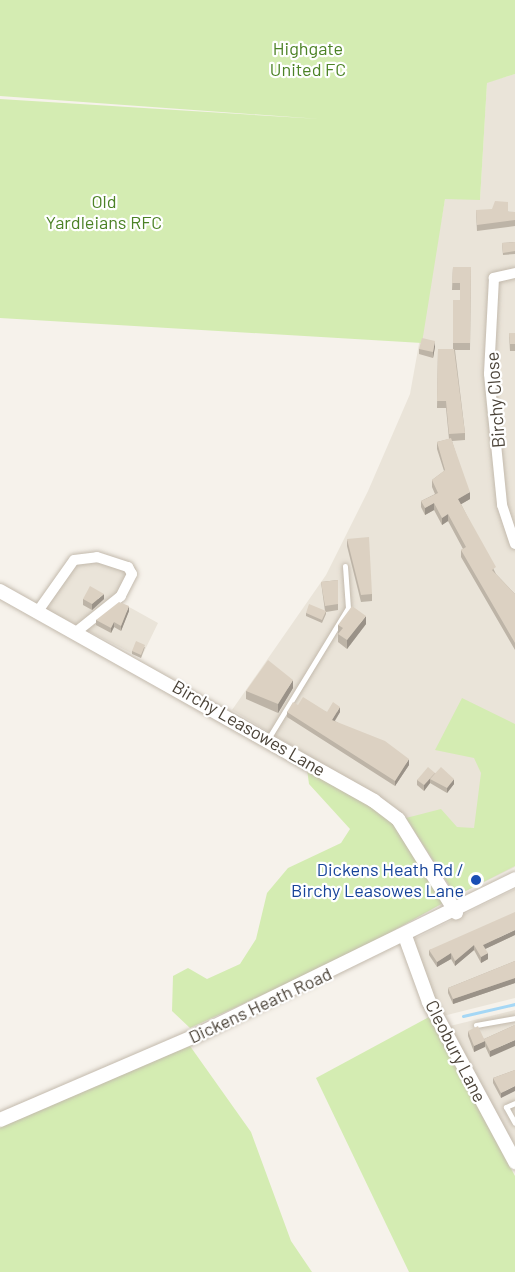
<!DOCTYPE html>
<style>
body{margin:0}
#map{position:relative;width:515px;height:1272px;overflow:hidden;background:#f6f2eb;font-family:Barlow,sans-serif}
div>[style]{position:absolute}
.residential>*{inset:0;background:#eae4d9}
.green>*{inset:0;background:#d4ecb2}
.stream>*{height:3px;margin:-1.5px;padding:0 1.5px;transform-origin:1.5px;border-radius:1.5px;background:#a5d7f5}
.roads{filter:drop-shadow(0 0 2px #c3baad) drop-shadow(0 0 2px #c3baad)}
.service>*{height:5px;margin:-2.5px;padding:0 2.5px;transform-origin:2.5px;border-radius:2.5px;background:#fff}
.minor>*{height:10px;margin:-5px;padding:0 5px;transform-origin:5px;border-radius:5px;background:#fff}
.tertiary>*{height:14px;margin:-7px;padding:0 7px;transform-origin:7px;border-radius:7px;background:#fff}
.wall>*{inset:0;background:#bdb4a7}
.shaded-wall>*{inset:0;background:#9a9288}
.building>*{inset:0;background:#dcd1c2}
.dots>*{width:16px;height:16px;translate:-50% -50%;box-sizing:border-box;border:3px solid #fff;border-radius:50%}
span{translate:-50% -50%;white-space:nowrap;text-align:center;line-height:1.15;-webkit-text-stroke:4.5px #fff;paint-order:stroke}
.park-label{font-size:18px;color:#4c8226}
.street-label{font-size:18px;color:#4b4338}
.transit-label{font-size:18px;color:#164399}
.right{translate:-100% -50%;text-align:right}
</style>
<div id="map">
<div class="residential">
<div style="clip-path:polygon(515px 74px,515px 867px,456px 896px,396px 808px,232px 710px,326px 575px,368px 491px,410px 394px,445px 199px,480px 199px,487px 82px)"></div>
<div style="clip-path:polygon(96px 553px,136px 568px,122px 603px,158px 623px,141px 658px,39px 606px,73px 555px)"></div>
<div style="clip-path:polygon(515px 889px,515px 998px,443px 1016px,417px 963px,414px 939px)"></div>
<div style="clip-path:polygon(515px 1010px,515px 1148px,450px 1026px)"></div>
</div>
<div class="green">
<div style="clip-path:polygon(0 0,515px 0,515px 74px,487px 83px,480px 200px,445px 199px,422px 343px,0 318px,0 99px,320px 119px,0 96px)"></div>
<div style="clip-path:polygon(462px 698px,515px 724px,515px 866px,456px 896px,406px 818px,441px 809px,457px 827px,474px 828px,481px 773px,474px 758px,435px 750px)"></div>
<div style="clip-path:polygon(307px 769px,389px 817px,445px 902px,348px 956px,190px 1028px,172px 1011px,173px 976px,188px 968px,207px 979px,240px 964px,256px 939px,267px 893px,288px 868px,341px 843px,350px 829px,309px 784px)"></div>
<div style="clip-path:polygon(429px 1017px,515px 1176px,515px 1272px,409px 1272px,316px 1078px)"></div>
<div style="clip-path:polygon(190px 1046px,251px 1132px,291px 1241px,312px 1272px,0 1272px,0 1125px)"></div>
</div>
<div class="stream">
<div style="left:463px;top:1016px;width:53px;rotate:-13deg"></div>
</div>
<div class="roads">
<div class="service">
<div style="left:268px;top:739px;width:153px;rotate:-58.6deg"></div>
<div style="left:348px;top:608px;width:42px;rotate:-94.1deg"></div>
<div style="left:476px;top:1025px;width:40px;rotate:-10deg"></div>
<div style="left:515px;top:1103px;width:10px;rotate:156deg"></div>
<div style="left:506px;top:1107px;width:18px;rotate:61deg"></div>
</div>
<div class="minor">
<div style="left:515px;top:273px;width:22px;rotate:167deg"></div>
<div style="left:494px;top:278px;width:96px;rotate:93deg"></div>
<div style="left:489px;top:374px;width:132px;rotate:84.3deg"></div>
<div style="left:502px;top:505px;width:41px;rotate:71.6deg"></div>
<div style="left:38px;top:611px;width:62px;rotate:-54.8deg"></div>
<div style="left:74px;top:560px;width:23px;rotate:-7deg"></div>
<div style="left:97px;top:557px;width:33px;rotate:18deg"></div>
<div style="left:128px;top:567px;width:8px;rotate:60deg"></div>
<div style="left:132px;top:574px;width:25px;rotate:117deg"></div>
<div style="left:121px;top:596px;width:58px;rotate:141.3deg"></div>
</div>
<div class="tertiary">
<div style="left:0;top:591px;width:429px;rotate:29.3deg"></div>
<div style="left:374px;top:801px;width:30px;rotate:37deg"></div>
<div style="left:398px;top:819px;width:110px;rotate:58.1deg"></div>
<div style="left:405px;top:936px;width:70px;rotate:70deg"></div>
<div style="left:429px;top:1002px;width:182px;rotate:61.7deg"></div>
<div style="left:0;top:1120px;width:210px;rotate:-23.3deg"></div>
<div style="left:193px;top:1037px;width:359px;rotate:-26.1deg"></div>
</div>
</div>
<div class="wall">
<div style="clip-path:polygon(476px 210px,515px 212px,515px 226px,477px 231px)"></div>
<div style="clip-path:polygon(515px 242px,515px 254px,503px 255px,502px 243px)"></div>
<div style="clip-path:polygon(453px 267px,471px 267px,470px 350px,455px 350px,465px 433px,465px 440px,452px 441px,470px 499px,461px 504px,496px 574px,515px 594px,515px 650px,461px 557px,461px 550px,463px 549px,448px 521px,442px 525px,434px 510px,425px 515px,421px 507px,421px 501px,435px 494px,432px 487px,432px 480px,444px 471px,437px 449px,437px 442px,449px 439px,446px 408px,437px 408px,438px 349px,453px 349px,453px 300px,460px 300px,460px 290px,452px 290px)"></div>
<div style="clip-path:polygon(509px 333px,515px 333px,515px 351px,510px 351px)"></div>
<div style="clip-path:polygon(435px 347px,433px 358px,419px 354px,419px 349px)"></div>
<div style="clip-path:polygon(347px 539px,372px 594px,372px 601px,361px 602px,347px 546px)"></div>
<div style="clip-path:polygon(338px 580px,338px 610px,326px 612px,326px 614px,322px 623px,306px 616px,306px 613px,325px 611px,321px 582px)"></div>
<div style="clip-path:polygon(83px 599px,104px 599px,92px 610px,83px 605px)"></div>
<div style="clip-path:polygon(129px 611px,121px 631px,114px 627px,111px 633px,96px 625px,96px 620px)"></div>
<div style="clip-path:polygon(366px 624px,347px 649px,338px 642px,338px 625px)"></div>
<div style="clip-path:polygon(145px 647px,141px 658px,132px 654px,132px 651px)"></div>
<div style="clip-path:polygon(293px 688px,278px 713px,246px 699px,246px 691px)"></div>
<div style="clip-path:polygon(298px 705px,327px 712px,340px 712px,335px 721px,409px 765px,395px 786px,287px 717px,287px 712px)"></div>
<div style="clip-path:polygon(435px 773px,454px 784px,447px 793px,430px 783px,424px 791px,417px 785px,417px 780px)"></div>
<div style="clip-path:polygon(515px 935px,485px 949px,488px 959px,481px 963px,474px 950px,455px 966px,451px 959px,437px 967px,429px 955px,429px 950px)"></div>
<div style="clip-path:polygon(515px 961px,515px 983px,453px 1004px,448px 993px,448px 988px)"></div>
<div style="clip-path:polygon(515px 1025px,490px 1057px,485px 1046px,474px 1052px,468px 1036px,468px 1031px,484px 1039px)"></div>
<div style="clip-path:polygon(515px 1070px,501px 1098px,493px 1083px,493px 1078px)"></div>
</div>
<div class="shaded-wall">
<div style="clip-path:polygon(435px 341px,435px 347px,433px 358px,433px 352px)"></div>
<div style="clip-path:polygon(470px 492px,470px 499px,458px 506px,458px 499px)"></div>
<div style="clip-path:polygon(434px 503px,434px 510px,425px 515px,425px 508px)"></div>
<div style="clip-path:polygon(448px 514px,448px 521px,442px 525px,442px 518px)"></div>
<div style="clip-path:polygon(104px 594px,104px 599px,92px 610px,92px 604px)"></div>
<div style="clip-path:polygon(129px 606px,129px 611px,121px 631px,121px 626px)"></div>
<div style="clip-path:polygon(366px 616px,366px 624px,347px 649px,347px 640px)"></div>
<div style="clip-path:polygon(114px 622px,114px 627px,111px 633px,111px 628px)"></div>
<div style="clip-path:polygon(293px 680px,293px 688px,278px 713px,278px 704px)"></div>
<div style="clip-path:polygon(340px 707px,340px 712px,332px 725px,332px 720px)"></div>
<div style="clip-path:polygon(409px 759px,409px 765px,395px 786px,395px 781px)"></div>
<div style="clip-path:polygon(435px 773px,430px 779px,430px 783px,424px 791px,424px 785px)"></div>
<div style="clip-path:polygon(454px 779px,454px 784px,447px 793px,447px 788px)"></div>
<div style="clip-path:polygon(515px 930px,515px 935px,483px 950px,483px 945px)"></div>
<div style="clip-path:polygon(474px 945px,474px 950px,455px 966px,455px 961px)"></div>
<div style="clip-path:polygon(451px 953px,451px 959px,437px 967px,437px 962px)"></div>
<div style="clip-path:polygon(488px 953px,488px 959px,481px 963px,481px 957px)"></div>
<div style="clip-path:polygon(515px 978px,515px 983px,453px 1004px,453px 999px)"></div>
<div style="clip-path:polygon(515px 1040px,515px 1046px,490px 1057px,490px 1051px)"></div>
<div style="clip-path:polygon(485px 1041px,485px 1047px,474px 1052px,474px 1046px)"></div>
<div style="clip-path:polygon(515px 1086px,515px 1091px,501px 1098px,501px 1093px)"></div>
</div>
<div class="building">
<div style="clip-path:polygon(495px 201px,508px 202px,508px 212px,515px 212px,515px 220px,477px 225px,476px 210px,492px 209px)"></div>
<div style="clip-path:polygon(515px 242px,515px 251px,503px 253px,502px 243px)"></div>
<div style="clip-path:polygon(453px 267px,471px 267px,470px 343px,453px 343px,453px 300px,460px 300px,460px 283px,452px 283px)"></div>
<div style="clip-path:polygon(509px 333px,515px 333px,515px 344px,510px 344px)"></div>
<div style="clip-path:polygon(422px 338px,435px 341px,433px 352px,419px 349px)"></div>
<div style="clip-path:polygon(438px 349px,454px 349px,465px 433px,449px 434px,446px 401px,437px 401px)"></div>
<div style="clip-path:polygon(451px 438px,470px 492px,458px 499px,496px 567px,492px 570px,515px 594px,515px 643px,461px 550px,466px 547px,448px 514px,442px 518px,434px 503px,425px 508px,421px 501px,438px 493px,432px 480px,445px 470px,437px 442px)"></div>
<div style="clip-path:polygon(369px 537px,372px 594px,361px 595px,347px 539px)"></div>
<div style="clip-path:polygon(338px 580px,338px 604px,325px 606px,321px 582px)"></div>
<div style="clip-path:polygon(90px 586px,104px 594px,92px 604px,83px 599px)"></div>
<div style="clip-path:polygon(119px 602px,129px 606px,121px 626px,114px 622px,111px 628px,96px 620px)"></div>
<div style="clip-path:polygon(309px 604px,326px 611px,322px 620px,306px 613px)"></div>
<div style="clip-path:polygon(352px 606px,366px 616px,347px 640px,338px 634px,343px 628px,338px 625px)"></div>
<div style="clip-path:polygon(136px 641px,145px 645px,141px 655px,132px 651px)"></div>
<div style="clip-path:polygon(268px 660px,293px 680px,278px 704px,246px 691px)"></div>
<div style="clip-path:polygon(303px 697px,327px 712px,333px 702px,340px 707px,332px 720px,385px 741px,409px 759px,395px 781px,287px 712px,293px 702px,298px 705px)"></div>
<div style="clip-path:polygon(428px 767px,435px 773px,424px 785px,417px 780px)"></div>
<div style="clip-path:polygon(441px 767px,454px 779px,447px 788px,430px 779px)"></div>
<div style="clip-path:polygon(515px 912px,515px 930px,483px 945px,488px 953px,481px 957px,474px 945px,455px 961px,451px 953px,437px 962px,429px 950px)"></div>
<div style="clip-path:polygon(515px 961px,515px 978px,453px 999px,448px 988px)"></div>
<div style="clip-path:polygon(515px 1025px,515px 1040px,490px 1051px,484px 1039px)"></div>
<div style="clip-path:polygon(478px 1026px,485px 1041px,474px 1046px,468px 1031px)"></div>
<div style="clip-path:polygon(515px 1070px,515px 1086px,501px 1093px,493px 1078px)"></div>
</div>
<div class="dots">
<div style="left:476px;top:880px;background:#1a4fb4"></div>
</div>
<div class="park-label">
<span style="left:308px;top:59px">Highgate<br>United FC</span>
<span style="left:104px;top:212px">Old<br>Yardleians RFC</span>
</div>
<div class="street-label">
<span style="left:495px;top:400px;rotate:-94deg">Birchy Close</span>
<span style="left:249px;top:728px;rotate:30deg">Birchy Leasowes Lane</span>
<span style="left:260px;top:1005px;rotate:-25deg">Dickens Heath Road</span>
<span style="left:456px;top:1051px;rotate:63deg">Cleobury Lane</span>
</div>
<div class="transit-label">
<span class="right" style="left:464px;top:880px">Dickens Heath Rd /<br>Birchy Leasowes Lane</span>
</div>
</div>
